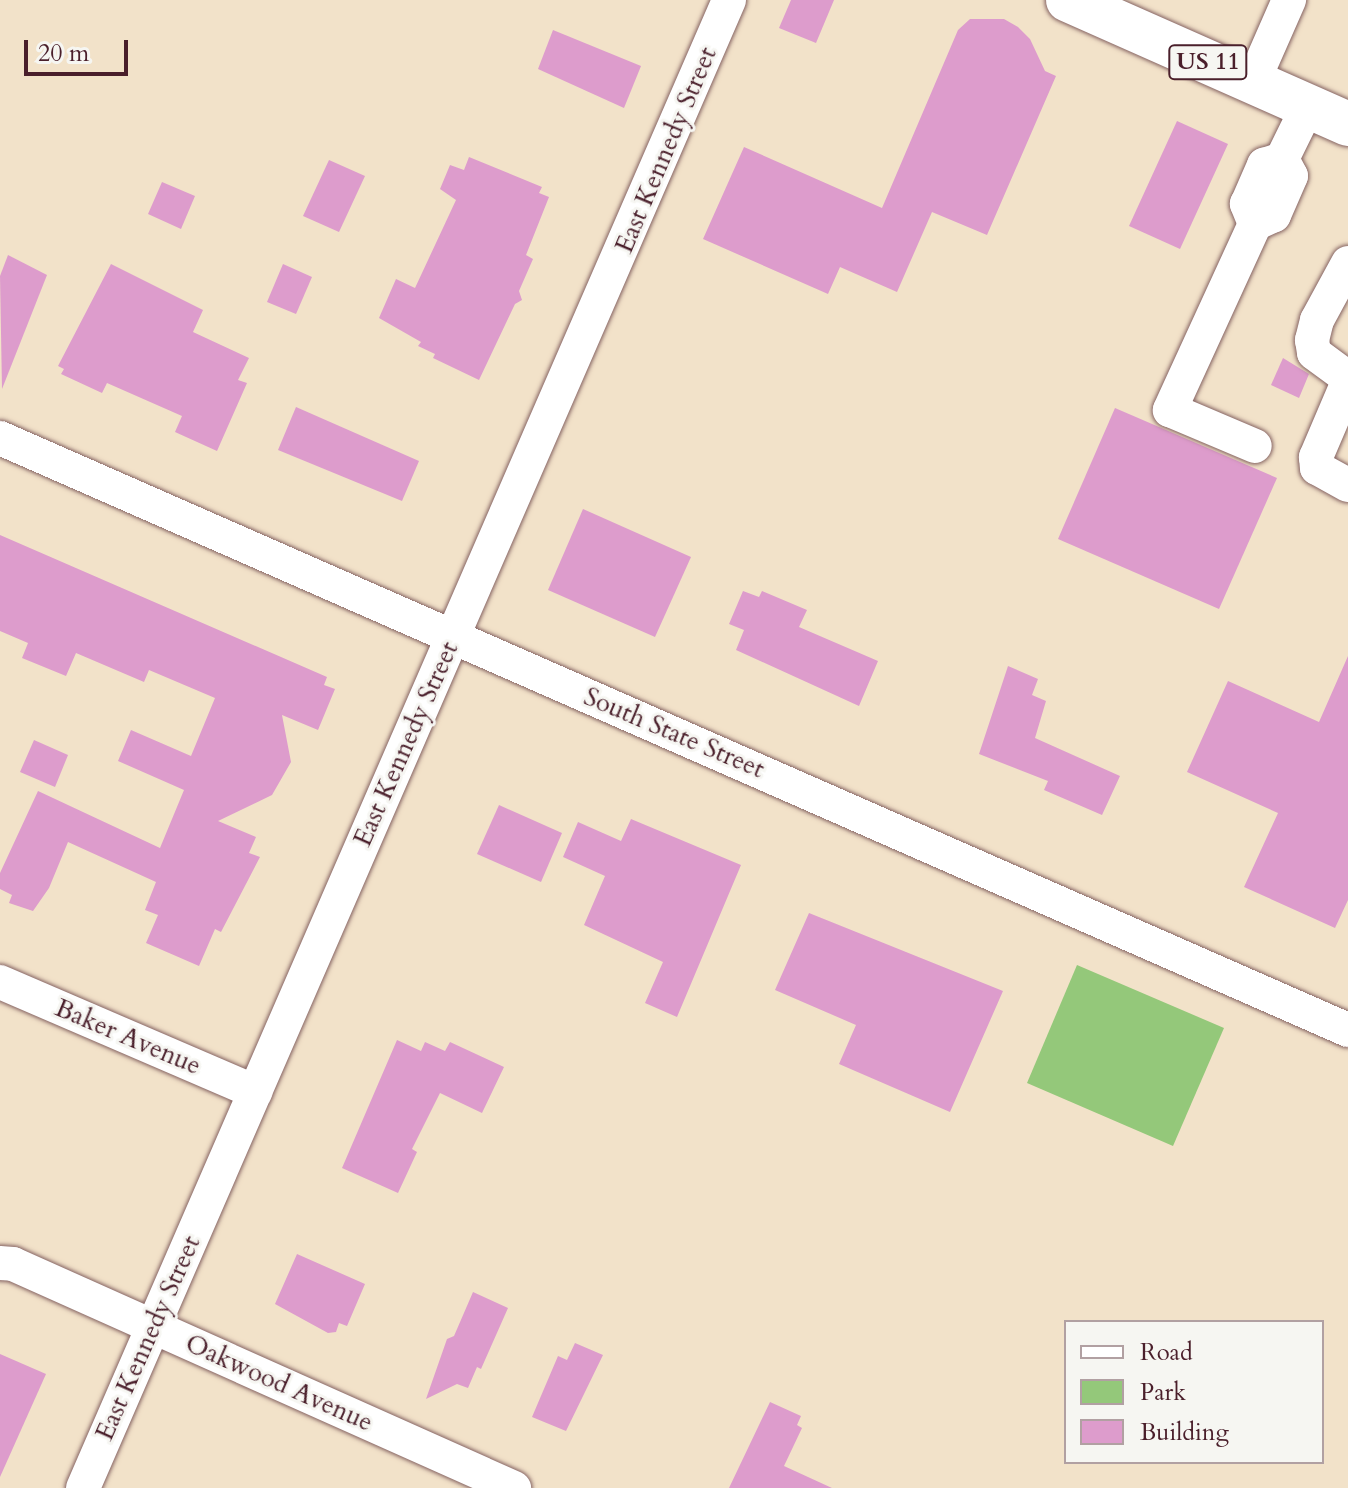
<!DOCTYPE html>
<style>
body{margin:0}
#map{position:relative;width:1348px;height:1488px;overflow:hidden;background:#f2e2c9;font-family:Cardo,serif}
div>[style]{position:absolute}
.green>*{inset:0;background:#94c87a}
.building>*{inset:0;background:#dd9ccc}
.roads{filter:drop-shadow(0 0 2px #856362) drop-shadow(0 0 2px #856362)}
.minor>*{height:34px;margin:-17px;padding:0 17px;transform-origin:17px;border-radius:17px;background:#fff}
.major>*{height:44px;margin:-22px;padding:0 22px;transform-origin:22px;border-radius:22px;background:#fff}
span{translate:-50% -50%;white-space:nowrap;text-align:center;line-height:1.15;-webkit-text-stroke:6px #f6f6f2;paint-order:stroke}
.shield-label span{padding:2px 6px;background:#f6f6f2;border:2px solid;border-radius:6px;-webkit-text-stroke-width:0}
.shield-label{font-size:24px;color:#4a1f2b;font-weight:700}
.street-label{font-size:26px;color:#4a1f2b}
.legend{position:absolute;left:1064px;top:1320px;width:260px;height:144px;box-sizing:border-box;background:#f6f6f2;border:2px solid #b1a0a2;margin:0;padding:10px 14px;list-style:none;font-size:24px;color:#4a1f2b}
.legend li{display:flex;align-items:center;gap:16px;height:40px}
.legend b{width:40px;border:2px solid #b1a0a2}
.scale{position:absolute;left:24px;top:40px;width:104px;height:36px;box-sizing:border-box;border:4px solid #4a1f2b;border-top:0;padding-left:10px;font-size:24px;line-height:28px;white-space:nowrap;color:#4a1f2b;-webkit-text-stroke:6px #f6f6f2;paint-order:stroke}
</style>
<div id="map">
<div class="green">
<div style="clip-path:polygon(1077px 965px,1224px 1028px,1173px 1146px,1027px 1083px)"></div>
</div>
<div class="building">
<div style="clip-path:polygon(791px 0,834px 0,816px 43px,779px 28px)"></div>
<div style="clip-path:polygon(970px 19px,1004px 19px,1018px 27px,1030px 39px,1045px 71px,1056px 76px,987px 235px,932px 212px,897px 292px,840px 267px,828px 294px,703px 239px,744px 147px,882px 208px,958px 30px)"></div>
<div style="clip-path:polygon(553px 30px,641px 66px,624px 108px,538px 69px)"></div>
<div style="clip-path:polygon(1177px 121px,1228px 144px,1180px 249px,1129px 226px)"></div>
<div style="clip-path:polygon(469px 157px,542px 187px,539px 193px,549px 197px,526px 255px,533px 259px,519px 291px,522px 300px,515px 304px,479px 380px,433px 358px,435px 354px,418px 346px,421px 342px,379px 318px,396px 279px,415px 288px,456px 200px,440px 189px,450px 165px,464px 170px)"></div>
<div style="clip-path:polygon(329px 160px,365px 176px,339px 232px,303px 216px)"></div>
<div style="clip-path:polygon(162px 182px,195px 196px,181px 229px,148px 214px)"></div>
<div style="clip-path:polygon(8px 255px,47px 275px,2px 389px,0 276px)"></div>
<div style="clip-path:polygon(111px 264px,203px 310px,193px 332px,249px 358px,238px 380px,247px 383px,217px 451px,175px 432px,182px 416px,107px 383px,102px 393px,61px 374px,64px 369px,58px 366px)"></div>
<div style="clip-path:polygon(283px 264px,312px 277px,296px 314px,267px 302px)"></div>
<div style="clip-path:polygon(1283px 358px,1309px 374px,1299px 398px,1271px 385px)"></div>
<div style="clip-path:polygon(296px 407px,419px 461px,402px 501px,278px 450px)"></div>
<div style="clip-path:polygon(1115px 408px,1277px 478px,1219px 609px,1058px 539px)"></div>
<div style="clip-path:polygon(583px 509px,691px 557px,655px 637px,548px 590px)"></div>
<div style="clip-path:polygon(0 535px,327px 677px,324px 685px,335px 689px,318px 730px,282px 715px,291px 762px,272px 795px,218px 821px,256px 837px,249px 853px,260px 857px,221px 932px,215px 929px,199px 966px,146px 943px,158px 915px,145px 910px,156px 882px,68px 842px,49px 888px,33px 911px,9px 903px,12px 895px,0 889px,0 873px,38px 791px,160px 848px,184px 790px,118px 761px,131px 730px,191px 756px,215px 698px,149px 670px,144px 682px,76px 653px,66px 676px,22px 658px,28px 643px,0 631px)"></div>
<div style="clip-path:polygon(743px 591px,759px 597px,762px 591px,807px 610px,799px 627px,878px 661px,859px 706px,736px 650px,744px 630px,729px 624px)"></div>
<div style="clip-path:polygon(1348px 656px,1348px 900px,1335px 928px,1244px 887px,1278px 813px,1187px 772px,1228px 681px,1319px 722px)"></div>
<div style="clip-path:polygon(1008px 666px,1038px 679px,1032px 695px,1046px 701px,1035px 738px,1120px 776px,1102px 815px,1044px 790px,1048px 781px,979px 754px)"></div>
<div style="clip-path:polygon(34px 740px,68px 755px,55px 787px,20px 772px)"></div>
<div style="clip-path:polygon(499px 805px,562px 833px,541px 882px,477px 854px)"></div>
<div style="clip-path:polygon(631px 819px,741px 865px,677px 1017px,645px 1003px,663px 962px,584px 925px,605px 876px,563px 857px,578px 822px,621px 841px)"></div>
<div style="clip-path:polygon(809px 913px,1003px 991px,950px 1112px,839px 1064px,856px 1025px,775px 990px)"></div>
<div style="clip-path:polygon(397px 1040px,421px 1051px,425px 1042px,445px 1051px,450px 1042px,504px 1067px,482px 1113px,440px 1093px,412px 1149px,417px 1152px,398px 1193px,342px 1168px)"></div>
<div style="clip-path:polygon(297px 1254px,365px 1284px,347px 1326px,339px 1323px,336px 1332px,328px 1333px,275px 1304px)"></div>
<div style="clip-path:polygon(473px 1292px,508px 1308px,481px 1369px,477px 1367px,468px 1388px,457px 1384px,426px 1399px,447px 1339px,454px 1336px)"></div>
<div style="clip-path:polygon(575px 1343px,603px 1355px,566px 1431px,532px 1417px,558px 1356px,567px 1360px)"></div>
<div style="clip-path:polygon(0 1354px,46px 1374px,0 1477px)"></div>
<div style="clip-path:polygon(770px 1402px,801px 1416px,797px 1425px,802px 1428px,784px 1466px,832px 1488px,729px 1488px)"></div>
</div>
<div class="roads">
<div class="minor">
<div style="left:1253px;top:82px;width:90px;rotate:-66.3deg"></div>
<div style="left:1282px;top:159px;width:19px;rotate:62deg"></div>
<div style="left:1291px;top:176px;width:43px;rotate:113.6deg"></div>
<div style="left:1274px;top:215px;width:21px;rotate:155deg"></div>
<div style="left:1255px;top:224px;width:22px;rotate:-112deg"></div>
<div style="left:1247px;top:204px;width:43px;rotate:-66.4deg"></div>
<div style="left:1264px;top:165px;width:19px;rotate:-18deg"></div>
<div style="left:1282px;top:159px;width:59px;rotate:-63.9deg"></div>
<div style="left:1255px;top:224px;width:205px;rotate:114.6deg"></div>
<div style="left:1170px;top:410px;width:92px;rotate:23deg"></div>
<div style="left:1348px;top:263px;width:65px;rotate:118.5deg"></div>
<div style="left:1317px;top:320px;width:21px;rotate:104deg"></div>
<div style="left:1312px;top:340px;width:13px;rotate:81deg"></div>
<div style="left:1314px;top:353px;width:42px;rotate:36.3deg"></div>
<div style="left:1348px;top:382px;width:82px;rotate:113.1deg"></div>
<div style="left:1316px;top:457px;width:11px;rotate:85deg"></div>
<div style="left:1317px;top:468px;width:35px;rotate:29deg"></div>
<div style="left:0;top:438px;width:1472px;rotate:23.71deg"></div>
<div style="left:0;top:982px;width:278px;rotate:23.3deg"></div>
<div style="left:0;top:1263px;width:13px;rotate:4deg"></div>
<div style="left:13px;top:1264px;width:549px;rotate:24.09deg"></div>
<div style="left:83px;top:1488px;width:1622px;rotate:-66.53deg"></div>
</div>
<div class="major">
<div style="left:1068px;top:0;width:306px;rotate:23.9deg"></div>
</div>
</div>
<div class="shield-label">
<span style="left:1208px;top:62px">US 11</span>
</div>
<div class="street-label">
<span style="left:666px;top:150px;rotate:-67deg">East Kennedy Street</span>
<span style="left:674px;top:733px;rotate:23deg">South State Street</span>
<span style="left:406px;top:744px;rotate:-66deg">East Kennedy Street</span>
<span style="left:128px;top:1037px;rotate:23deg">Baker Avenue</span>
<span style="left:148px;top:1338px;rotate:-66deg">East Kennedy Street</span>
<span style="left:279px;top:1383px;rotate:24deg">Oakwood Avenue</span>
</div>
<ul class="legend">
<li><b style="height:10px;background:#fff"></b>Road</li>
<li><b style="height:22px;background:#94c87a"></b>Park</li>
<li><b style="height:22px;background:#dd9ccc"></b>Building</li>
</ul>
<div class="scale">20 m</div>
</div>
